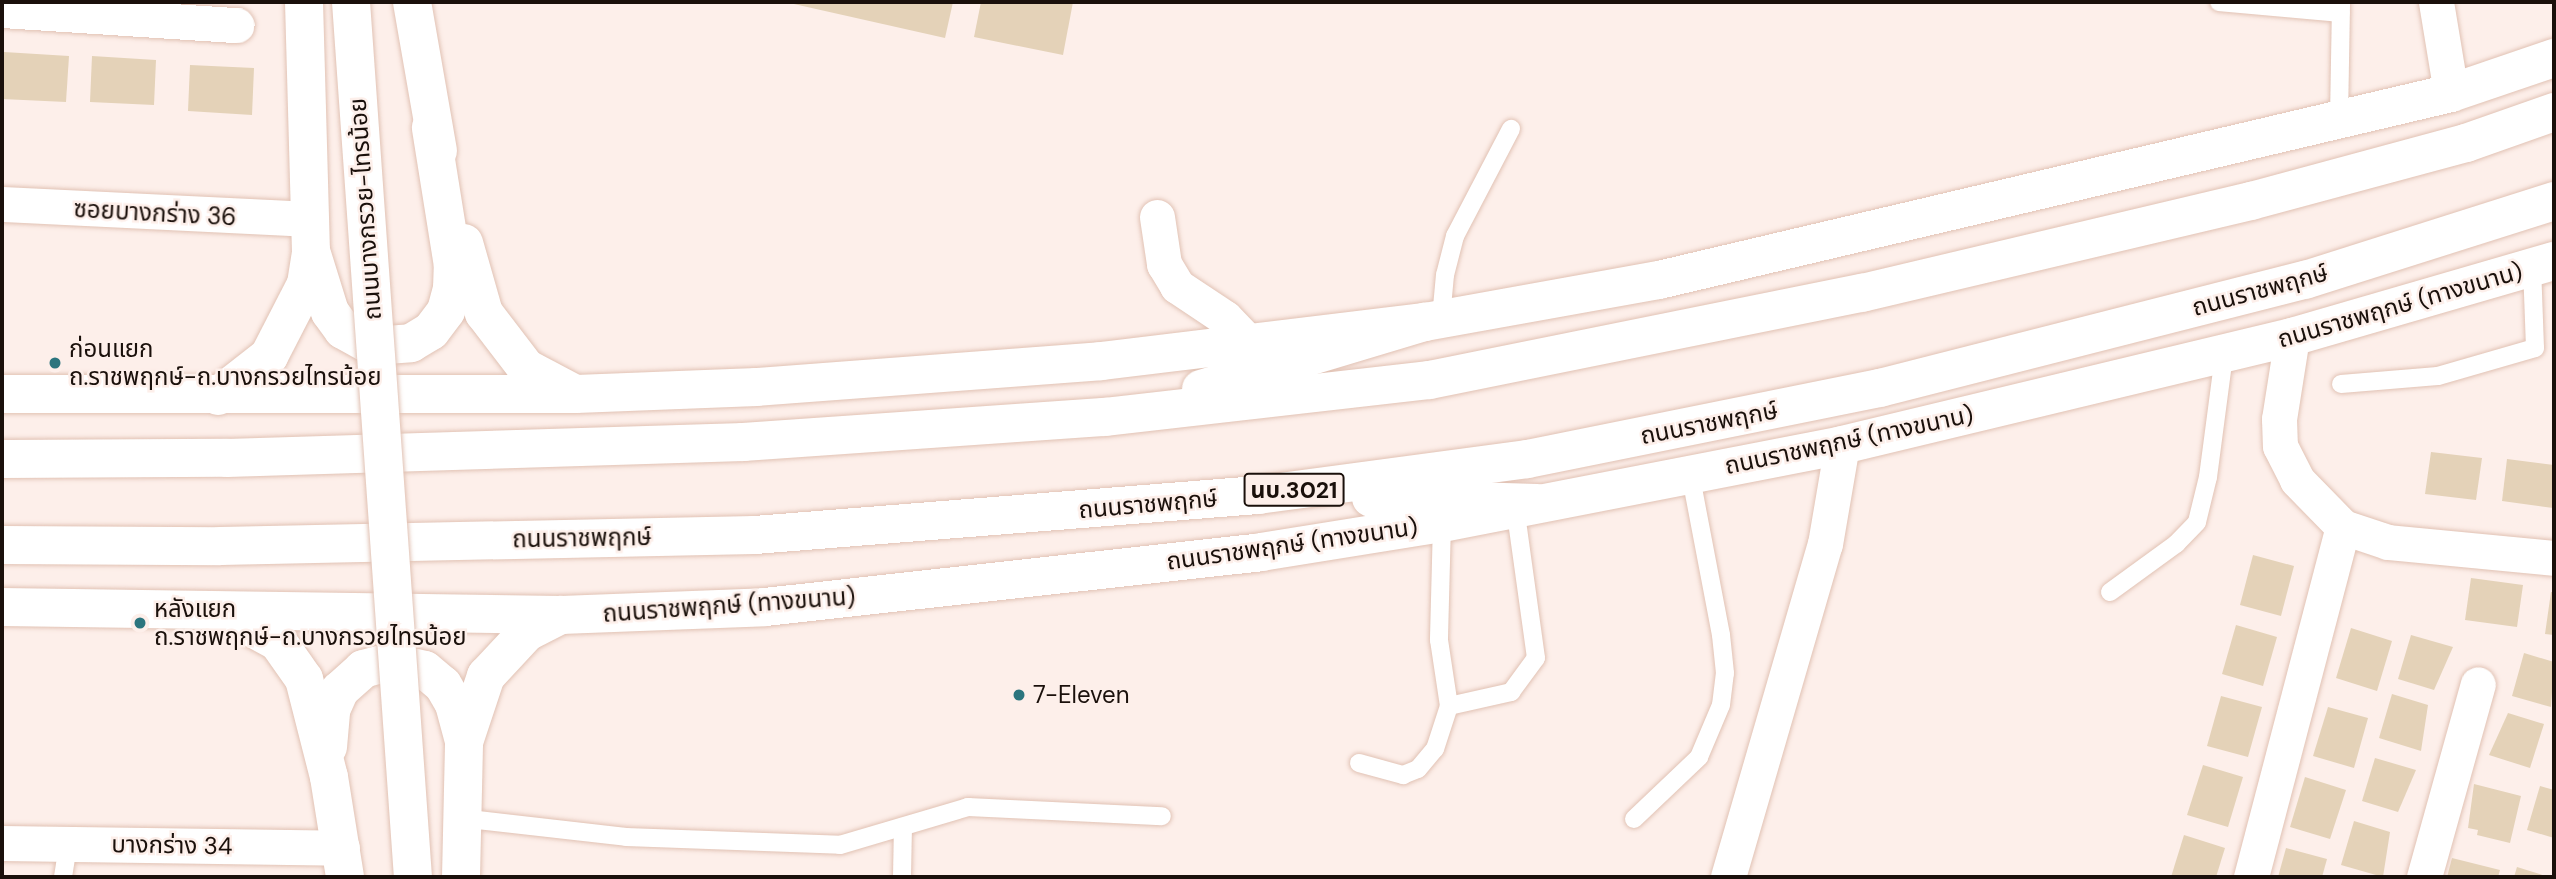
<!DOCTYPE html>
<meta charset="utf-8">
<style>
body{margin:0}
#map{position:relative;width:2556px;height:879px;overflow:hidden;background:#fdefea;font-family:"DM Sans","Noto Sans Thai",sans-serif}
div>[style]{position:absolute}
.building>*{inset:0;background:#e4d2b8}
.roads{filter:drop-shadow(0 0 2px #e1c2b4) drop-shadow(0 0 2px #e1c2b4)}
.service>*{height:18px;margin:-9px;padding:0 9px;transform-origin:9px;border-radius:9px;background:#fff}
.minor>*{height:35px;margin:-17.5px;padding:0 17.5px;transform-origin:17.5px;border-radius:17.5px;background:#fff}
.secondary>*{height:38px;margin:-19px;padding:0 19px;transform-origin:19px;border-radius:19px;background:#fff}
.primary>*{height:38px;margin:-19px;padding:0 19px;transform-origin:19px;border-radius:19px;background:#fff}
.bridges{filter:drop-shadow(0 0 2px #e1c2b4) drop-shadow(0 0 2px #e1c2b4)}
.secondary-bridge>*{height:38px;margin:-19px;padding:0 19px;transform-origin:19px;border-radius:19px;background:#fff}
.dots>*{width:19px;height:19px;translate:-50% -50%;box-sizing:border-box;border:4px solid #fdefea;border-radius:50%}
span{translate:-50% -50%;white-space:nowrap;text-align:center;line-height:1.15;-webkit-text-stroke:5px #fdefea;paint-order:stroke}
.shield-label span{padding:2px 5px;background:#fdefea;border:2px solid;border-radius:5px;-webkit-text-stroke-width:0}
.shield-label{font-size:23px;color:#1a100b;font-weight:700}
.street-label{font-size:24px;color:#1a100b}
.poi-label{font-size:24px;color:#1a100b}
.left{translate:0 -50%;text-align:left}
.frame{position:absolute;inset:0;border:4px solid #1a100b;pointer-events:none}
</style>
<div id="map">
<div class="building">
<div style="clip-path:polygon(785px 2px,953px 2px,945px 38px)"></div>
<div style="clip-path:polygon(981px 2px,1073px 2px,1063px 55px,974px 37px)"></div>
<div style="clip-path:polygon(4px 52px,69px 56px,66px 102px,2px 99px)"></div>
<div style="clip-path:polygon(92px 56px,156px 60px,154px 105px,90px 102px)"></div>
<div style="clip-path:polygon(190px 65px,254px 68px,252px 115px,188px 111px)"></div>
<div style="clip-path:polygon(2431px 452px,2482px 458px,2476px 500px,2425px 494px)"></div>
<div style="clip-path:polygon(2507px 459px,2554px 465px,2553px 508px,2502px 501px)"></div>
<div style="clip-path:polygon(2253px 555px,2294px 566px,2281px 616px,2240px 605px)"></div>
<div style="clip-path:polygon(2471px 578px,2523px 585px,2517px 627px,2465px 620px)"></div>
<div style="clip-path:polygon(2551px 592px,2554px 592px,2554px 635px,2545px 634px)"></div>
<div style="clip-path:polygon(2236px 625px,2277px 637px,2263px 686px,2222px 674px)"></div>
<div style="clip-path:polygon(2351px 628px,2392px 641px,2377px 691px,2336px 678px)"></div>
<div style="clip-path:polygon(2411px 635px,2453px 647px,2434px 690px,2398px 679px)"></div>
<div style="clip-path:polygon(2524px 653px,2554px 662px,2551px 707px,2512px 696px)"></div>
<div style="clip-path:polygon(2392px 694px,2428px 705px,2421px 751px,2379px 738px)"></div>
<div style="clip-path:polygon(2221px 696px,2262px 707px,2248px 757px,2207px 746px)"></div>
<div style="clip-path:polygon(2328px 707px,2368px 718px,2354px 768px,2313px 756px)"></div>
<div style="clip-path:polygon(2508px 713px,2544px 724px,2530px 768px,2489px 755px)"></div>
<div style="clip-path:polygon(2375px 758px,2416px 770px,2398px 812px,2362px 801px)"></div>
<div style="clip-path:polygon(2203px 765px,2243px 777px,2228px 827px,2187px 815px)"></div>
<div style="clip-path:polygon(2305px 777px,2346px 790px,2330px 839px,2290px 827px)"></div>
<div style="clip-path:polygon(2474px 784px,2521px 796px,2510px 843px,2477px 835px,2478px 830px,2468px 828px)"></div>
<div style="clip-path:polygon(2540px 786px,2554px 790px,2554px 838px,2527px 830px)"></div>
<div style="clip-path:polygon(2354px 821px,2390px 832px,2383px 877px,2341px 865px)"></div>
<div style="clip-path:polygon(2184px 835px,2225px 848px,2216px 877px,2171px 877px)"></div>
<div style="clip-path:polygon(2286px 848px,2327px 859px,2322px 877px,2278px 877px)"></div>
<div style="clip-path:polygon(2452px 858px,2500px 870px,2498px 877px,2447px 877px)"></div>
<div style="clip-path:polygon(2517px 867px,2549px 877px,2514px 877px)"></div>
</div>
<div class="roads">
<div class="service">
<div style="left:2219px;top:2px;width:122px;rotate:5.2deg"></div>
<div style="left:2339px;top:119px;width:115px;rotate:-89deg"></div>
<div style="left:1441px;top:318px;width:43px;rotate:-84.7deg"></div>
<div style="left:1445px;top:275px;width:40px;rotate:-75.6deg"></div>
<div style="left:1455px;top:236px;width:121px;rotate:-62.4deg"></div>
<div style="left:2341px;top:384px;width:97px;rotate:-4.7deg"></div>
<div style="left:2438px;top:376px;width:101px;rotate:-16.1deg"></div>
<div style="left:2535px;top:348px;width:81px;rotate:-92.1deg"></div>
<div style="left:1442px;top:523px;width:117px;rotate:91.5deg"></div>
<div style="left:1439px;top:640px;width:67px;rotate:81.4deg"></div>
<div style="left:1449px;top:706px;width:64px;rotate:-12.7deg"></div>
<div style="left:1511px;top:692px;width:42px;rotate:-53.7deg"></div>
<div style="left:1536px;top:658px;width:152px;rotate:-97.9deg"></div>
<div style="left:2110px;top:592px;width:82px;rotate:-36deg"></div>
<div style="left:2176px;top:544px;width:30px;rotate:-46deg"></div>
<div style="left:2197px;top:522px;width:46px;rotate:-76.3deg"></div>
<div style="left:2208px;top:477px;width:123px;rotate:-82.5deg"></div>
<div style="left:1359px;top:763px;width:46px;rotate:15.3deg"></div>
<div style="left:1403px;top:775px;width:16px;rotate:-22deg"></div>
<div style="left:1418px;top:769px;width:26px;rotate:-50deg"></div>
<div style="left:1435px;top:749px;width:45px;rotate:-72deg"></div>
<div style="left:460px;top:818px;width:167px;rotate:6.5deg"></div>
<div style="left:626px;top:837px;width:214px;rotate:2.1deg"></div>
<div style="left:840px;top:845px;width:134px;rotate:-16.5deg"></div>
<div style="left:968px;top:807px;width:194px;rotate:2.7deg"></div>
<div style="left:1634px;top:819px;width:90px;rotate:-43.6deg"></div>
<div style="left:1699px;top:757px;width:56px;rotate:-67.1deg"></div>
<div style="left:1721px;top:705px;width:32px;rotate:-83deg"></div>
<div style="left:1725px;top:673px;width:38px;rotate:-96deg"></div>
<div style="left:1721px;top:635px;width:165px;rotate:-100.8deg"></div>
<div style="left:63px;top:877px;width:33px;rotate:-81deg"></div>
<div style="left:902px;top:877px;width:50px;rotate:-88.9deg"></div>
</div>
<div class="minor">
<div style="left:2436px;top:2px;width:92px;rotate:80.6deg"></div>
<div style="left:2px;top:10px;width:235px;rotate:3.7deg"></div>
<div style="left:2px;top:204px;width:307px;rotate:2.8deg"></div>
<div style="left:1157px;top:217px;width:48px;rotate:81.5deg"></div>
<div style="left:1164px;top:264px;width:26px;rotate:59deg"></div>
<div style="left:1177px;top:286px;width:58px;rotate:33.7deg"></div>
<div style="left:1225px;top:318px;width:35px;rotate:46deg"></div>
<div style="left:2292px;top:337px;width:83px;rotate:99deg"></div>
<div style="left:2279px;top:419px;width:27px;rotate:88deg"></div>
<div style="left:2280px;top:446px;width:38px;rotate:63deg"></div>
<div style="left:2297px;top:480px;width:66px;rotate:45.6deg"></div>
<div style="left:2343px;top:527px;width:47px;rotate:18.4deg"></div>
<div style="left:2388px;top:542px;width:167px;rotate:5.5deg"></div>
<div style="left:2px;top:843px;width:340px;rotate:0.8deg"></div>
<div style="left:1728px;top:877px;width:347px;rotate:-73.8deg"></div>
<div style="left:1825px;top:544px;width:100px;rotate:-80.3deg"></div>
<div style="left:2251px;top:877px;width:362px;rotate:-75.3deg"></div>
<div style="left:2424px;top:877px;width:200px;rotate:-74.4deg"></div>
</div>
<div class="secondary">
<div style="left:304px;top:2px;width:249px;rotate:88.4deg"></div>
<div style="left:311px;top:251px;width:64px;rotate:72.7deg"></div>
<div style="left:330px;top:312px;width:22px;rotate:54deg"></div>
<div style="left:343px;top:330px;width:33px;rotate:29deg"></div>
<div style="left:372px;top:346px;width:39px;rotate:-4deg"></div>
<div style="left:411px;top:343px;width:23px;rotate:-31deg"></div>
<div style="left:431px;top:331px;width:25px;rotate:-53deg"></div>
<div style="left:446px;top:311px;width:23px;rotate:-75deg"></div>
<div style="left:452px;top:289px;width:23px;rotate:-88deg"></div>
<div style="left:453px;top:266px;width:140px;rotate:-99.1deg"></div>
<div style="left:412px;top:2px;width:151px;rotate:80.1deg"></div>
<div style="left:464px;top:243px;width:73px;rotate:74.1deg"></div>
<div style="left:484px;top:313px;width:69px;rotate:52.6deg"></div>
<div style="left:526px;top:368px;width:53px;rotate:28deg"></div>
<div style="left:2px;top:394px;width:574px"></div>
<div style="left:576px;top:394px;width:181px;rotate:-2.2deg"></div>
<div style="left:757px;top:387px;width:345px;rotate:-4.3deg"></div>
<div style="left:1101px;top:361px;width:326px;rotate:-6.9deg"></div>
<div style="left:1425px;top:322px;width:238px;rotate:-10.2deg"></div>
<div style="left:1659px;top:280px;width:814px;rotate:-13.28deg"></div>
<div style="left:2451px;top:93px;width:109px;rotate:-18.8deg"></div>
<div style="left:218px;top:396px;width:65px;rotate:-38.1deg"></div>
<div style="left:269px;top:356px;width:81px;rotate:-62.8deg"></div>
<div style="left:306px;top:284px;width:30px;rotate:-81deg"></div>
<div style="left:2px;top:607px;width:559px;rotate:0.82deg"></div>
<div style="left:561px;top:615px;width:204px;rotate:-2.2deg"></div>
<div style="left:765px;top:607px;width:499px;rotate:-6.3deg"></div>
<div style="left:1261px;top:552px;width:183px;rotate:-9.1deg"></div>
<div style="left:1442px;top:523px;width:408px;rotate:-11deg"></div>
<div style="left:1842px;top:445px;width:463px;rotate:-13.5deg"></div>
<div style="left:2292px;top:337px;width:273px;rotate:-16.2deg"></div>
<div style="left:221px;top:611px;width:65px;rotate:28.5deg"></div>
<div style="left:278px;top:642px;width:45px;rotate:54.9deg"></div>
<div style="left:304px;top:679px;width:101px;rotate:75.7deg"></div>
<div style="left:329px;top:777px;width:101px;rotate:80.9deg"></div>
<div style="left:328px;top:747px;width:37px;rotate:-85deg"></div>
<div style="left:331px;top:710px;width:22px;rotate:-66deg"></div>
<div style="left:340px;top:690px;width:31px;rotate:-42deg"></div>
<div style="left:363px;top:669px;width:28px;rotate:-15deg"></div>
<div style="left:390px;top:662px;width:36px;rotate:13deg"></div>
<div style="left:425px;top:670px;width:23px;rotate:40deg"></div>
<div style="left:443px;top:685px;width:22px;rotate:60deg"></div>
<div style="left:454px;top:704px;width:39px;rotate:75deg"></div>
<div style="left:461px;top:877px;width:135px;rotate:-88.7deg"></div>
<div style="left:464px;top:742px;width:70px;rotate:-71.6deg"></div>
<div style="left:486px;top:676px;width:60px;rotate:-47deg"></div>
<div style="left:527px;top:632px;width:38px;rotate:-27deg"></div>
</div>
<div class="primary">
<div style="left:1201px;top:389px;width:234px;rotate:-16.7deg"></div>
<div style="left:2px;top:459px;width:225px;rotate:-0.3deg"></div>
<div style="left:227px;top:458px;width:517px;rotate:-1.77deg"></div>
<div style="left:744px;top:442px;width:362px;rotate:-4deg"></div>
<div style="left:1105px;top:417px;width:326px;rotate:-6.5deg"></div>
<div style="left:1429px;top:380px;width:442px;rotate:-11.4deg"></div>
<div style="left:1862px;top:293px;width:400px;rotate:-13.3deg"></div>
<div style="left:2251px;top:201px;width:223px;rotate:-15.1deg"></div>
<div style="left:2466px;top:143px;width:93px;rotate:-19.4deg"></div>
<div style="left:1371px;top:498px;width:166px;rotate:1.7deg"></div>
<div style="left:2px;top:545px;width:218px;rotate:0.3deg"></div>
<div style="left:220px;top:546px;width:535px;rotate:-1.18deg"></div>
<div style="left:755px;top:535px;width:505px;rotate:-4.55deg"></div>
<div style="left:1258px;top:495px;width:271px;rotate:-7.6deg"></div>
<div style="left:1527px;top:459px;width:360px;rotate:-11.4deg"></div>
<div style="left:1880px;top:388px;width:439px;rotate:-14.3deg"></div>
<div style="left:2305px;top:280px;width:261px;rotate:-17.6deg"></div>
</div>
</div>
<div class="bridges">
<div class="secondary-bridge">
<div style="left:351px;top:2px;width:877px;rotate:85.95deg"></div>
</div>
</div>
<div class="dots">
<div style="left:55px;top:363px;background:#2c757e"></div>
<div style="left:140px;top:623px;background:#2c757e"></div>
<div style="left:1019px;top:695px;background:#2c757e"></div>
</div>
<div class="shield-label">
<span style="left:1294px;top:490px">นบ.3021</span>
</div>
<div class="street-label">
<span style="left:365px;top:209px;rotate:-94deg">ถนนบางกรวย-ไทรน้อย</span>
<span style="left:155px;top:213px;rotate:3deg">ซอยบางกร่าง 36</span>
<span style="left:2260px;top:290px;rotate:-15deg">ถนนราชพฤกษ์</span>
<span style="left:2400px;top:305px;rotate:-16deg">ถนนราชพฤกษ์ (ทางขนาน)</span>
<span style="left:1709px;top:423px;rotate:-11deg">ถนนราชพฤกษ์</span>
<span style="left:1849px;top:440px;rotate:-12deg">ถนนราชพฤกษ์ (ทางขนาน)</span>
<span style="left:1148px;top:504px;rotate:-5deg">ถนนราชพฤกษ์</span>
<span style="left:582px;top:538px;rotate:-1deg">ถนนราชพฤกษ์</span>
<span style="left:1292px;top:544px;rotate:-8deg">ถนนราชพฤกษ์ (ทางขนาน)</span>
<span style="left:729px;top:605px;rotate:-4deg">ถนนราชพฤกษ์ (ทางขนาน)</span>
<span style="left:172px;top:845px;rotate:1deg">บางกร่าง 34</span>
</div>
<div class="poi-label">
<span class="left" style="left:69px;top:363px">ก่อนแยก<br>ถ.ราชพฤกษ์-ถ.บางกรวยไทรน้อย</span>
<span class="left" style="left:154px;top:623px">หลังแยก<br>ถ.ราชพฤกษ์-ถ.บางกรวยไทรน้อย</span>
<span class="left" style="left:1033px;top:695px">7-Eleven</span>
</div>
<div class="frame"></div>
</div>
